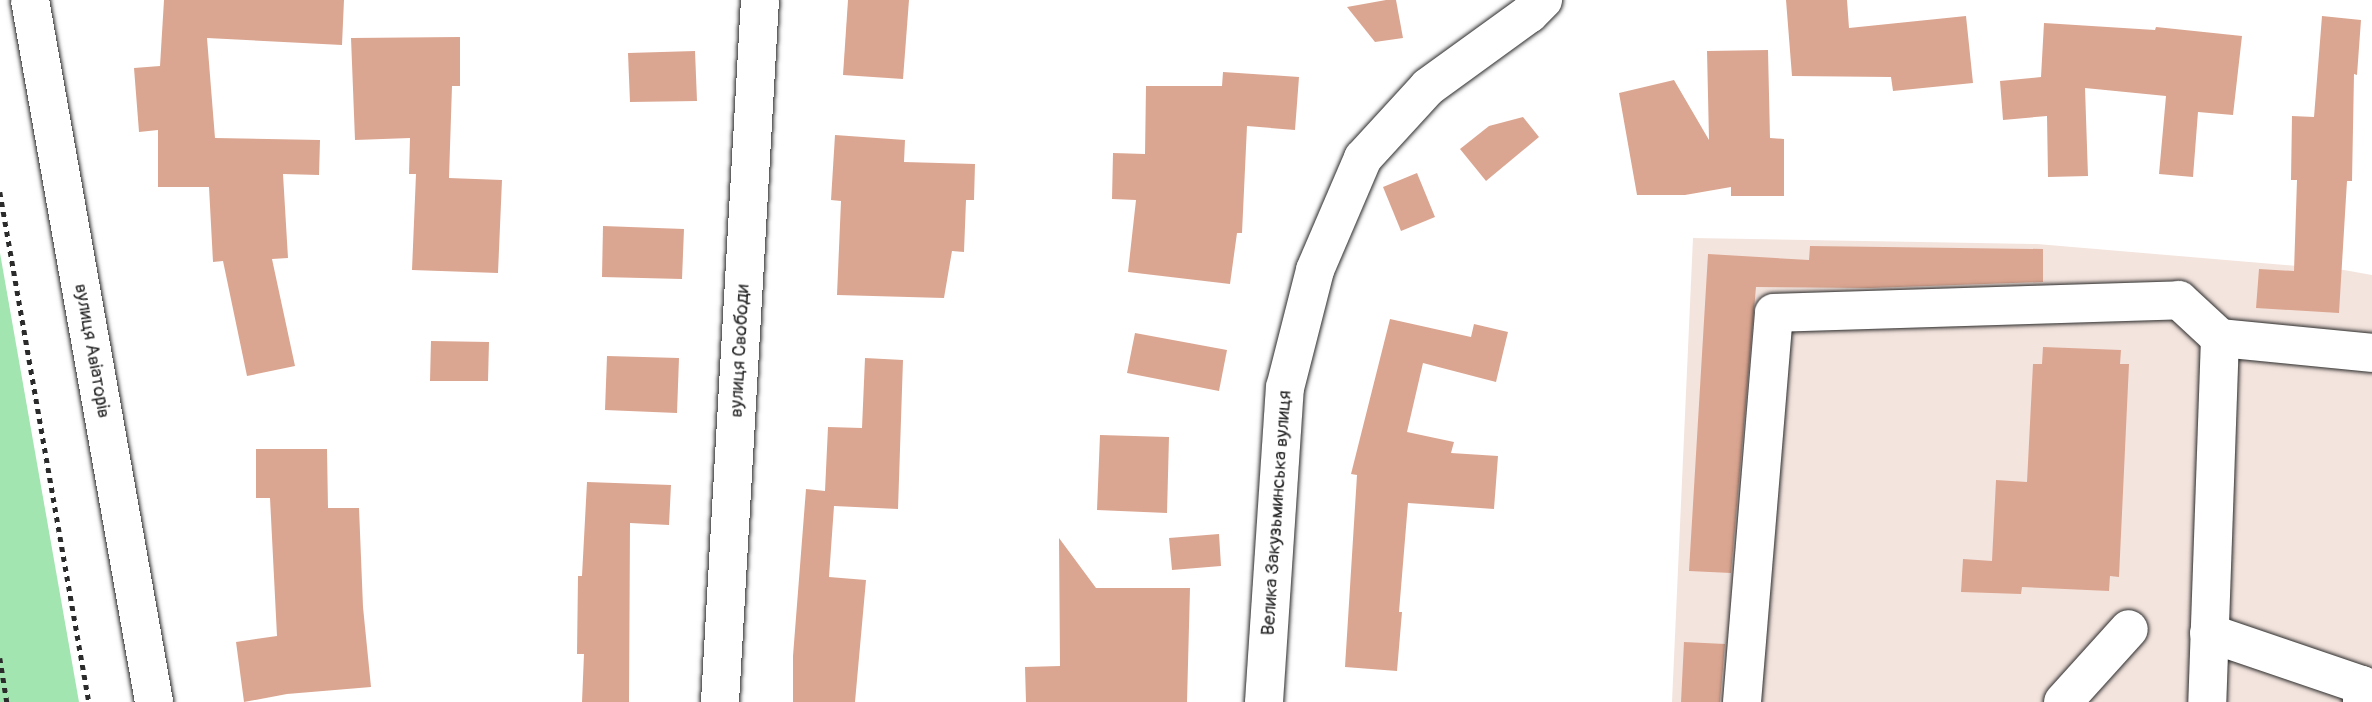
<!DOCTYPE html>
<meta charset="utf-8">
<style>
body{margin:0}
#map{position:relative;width:2372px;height:702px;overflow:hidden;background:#fff;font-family:Pangolin,sans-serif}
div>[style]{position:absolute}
.built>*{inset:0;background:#f4e4de}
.green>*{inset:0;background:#a2e5b0}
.building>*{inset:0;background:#dba691}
.path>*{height:4.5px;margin-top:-2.25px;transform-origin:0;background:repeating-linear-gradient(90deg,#2b2b2b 0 5px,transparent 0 10px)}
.roads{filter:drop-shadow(0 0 2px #2b2b2b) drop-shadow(0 0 2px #2b2b2b)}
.minor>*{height:38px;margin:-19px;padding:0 19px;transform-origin:19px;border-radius:19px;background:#fff}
span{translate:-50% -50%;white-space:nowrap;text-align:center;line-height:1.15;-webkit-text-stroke:5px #fff;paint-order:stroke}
.street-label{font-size:19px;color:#2b2b2b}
</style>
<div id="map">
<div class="built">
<div style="clip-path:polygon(1693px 238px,2037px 244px,2344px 270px,2372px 275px,2372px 702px,1672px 702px)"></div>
</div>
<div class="green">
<div style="clip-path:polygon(0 253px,79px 702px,0 702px)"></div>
</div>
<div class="building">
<div style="clip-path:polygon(164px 0,344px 0,342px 45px,207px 38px,215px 138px,320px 140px,319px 175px,283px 174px,288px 258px,272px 259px,295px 366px,247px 376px,223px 261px,213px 262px,209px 187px,158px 187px,158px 130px,139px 132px,134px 68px,160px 66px)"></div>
<div style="clip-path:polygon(848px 0,909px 0,903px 79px,843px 75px)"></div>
<div style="clip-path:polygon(1386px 0,1396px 0,1403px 38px,1375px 42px,1347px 7px)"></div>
<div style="clip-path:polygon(1786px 0,1847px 0,1849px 28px,1966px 16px,1973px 83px,1893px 91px,1891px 77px,1792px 76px)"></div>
<div style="clip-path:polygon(2322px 16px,2361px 20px,2357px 75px,2354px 74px,2352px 181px,2347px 181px,2339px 313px,2256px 308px,2259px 269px,2294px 271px,2297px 180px,2291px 180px,2292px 116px,2314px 117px)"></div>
<div style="clip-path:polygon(2044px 23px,2155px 30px,2156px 27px,2242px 36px,2233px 115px,2198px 112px,2193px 177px,2159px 174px,2166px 96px,2085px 88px,2088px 176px,2048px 177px,2047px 116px,2003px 120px,2000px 81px,2041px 77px)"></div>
<div style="clip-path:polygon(460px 37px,460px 86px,452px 86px,449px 178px,502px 180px,498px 273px,412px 270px,416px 174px,409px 174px,410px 138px,355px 140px,351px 38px)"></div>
<div style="clip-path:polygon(1768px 50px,1770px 138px,1784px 139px,1784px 196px,1731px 196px,1731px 187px,1685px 195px,1637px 195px,1619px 93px,1674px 80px,1709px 140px,1707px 51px)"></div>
<div style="clip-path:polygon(695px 51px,697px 101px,630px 102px,628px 53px)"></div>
<div style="clip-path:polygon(1223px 72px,1299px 77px,1295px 130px,1247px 126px,1242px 233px,1237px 233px,1230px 284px,1128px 272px,1136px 200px,1112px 199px,1113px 153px,1145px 154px,1146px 86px,1222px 86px)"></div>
<div style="clip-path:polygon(1523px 117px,1539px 137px,1486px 181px,1460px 149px,1489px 126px)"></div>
<div style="clip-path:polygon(835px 135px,905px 140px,904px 162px,975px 164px,974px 200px,966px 200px,964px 252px,952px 251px,944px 298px,837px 295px,841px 201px,831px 200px)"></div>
<div style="clip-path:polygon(1417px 173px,1435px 217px,1401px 231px,1383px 187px)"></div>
<div style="clip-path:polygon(603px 226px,684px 229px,682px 279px,602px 277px)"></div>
<div style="clip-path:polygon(1810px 246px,2043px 249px,2043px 282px,1870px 288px,1756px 287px,1731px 573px,1689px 571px,1708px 254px,1809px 260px)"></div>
<div style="clip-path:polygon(1390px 319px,1471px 337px,1474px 324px,1508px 332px,1496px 382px,1423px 363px,1407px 432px,1454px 442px,1451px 453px,1498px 456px,1494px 509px,1408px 503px,1399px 612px,1402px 612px,1397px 671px,1345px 667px,1357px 475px,1351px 474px)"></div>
<div style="clip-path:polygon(1135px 333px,1227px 350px,1219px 391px,1127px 373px)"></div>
<div style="clip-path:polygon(431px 341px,489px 342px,488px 381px,430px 381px)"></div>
<div style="clip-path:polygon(2043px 347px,2121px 350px,2120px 364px,2129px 364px,2119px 577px,2110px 576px,2109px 591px,2022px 587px,2021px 594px,1961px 592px,1963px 559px,1992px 561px,1996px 480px,2027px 482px,2033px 364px,2042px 364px)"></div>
<div style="clip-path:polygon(607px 356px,679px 358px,677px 413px,605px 410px)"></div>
<div style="clip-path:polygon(865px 358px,903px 360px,898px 509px,834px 506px,829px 577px,866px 580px,855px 702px,793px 702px,793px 656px,806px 489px,825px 491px,828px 427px,862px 428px)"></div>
<div style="clip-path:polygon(1100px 435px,1169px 437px,1167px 513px,1097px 510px)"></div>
<div style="clip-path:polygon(256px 449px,327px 449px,328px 508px,359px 508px,363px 607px,371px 687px,287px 694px,244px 702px,236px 642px,277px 636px,270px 498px,256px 498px)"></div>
<div style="clip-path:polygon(587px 482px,671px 485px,669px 525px,630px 523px,629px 702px,582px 702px,584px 654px,577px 654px,578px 576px,582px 576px)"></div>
<div style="clip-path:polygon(1219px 534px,1221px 566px,1172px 570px,1169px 538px)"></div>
<div style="clip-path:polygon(1059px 538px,1096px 588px,1190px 588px,1187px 702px,1026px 702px,1025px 667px,1060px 666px)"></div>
<div style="clip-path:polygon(1684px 642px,1725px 644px,1720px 702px,1681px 702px)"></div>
</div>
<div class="path">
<div style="left:0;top:192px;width:518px;rotate:80.1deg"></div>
<div style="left:0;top:658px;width:45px;rotate:81deg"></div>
</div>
<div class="roads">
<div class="minor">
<div style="left:30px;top:0;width:713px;rotate:79.98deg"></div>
<div style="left:2220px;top:338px;width:153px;rotate:5.6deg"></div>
<div style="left:2209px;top:633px;width:162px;rotate:18.8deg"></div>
<div style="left:2362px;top:685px;width:17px;rotate:90deg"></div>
<div style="left:720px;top:702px;width:703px;rotate:-86.74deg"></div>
<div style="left:1264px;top:702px;width:315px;rotate:-86.2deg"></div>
<div style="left:1285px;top:388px;width:122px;rotate:-75.7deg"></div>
<div style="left:1315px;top:270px;width:122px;rotate:-66.8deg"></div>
<div style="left:1363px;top:158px;width:96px;rotate:-47.5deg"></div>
<div style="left:1428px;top:87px;width:125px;rotate:-35.9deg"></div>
<div style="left:1529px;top:14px;width:20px;rotate:-45deg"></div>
<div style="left:1742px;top:702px;width:390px;rotate:-85.3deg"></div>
<div style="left:1774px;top:313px;width:405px;rotate:-1.8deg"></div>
<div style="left:2179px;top:300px;width:56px;rotate:42.8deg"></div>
<div style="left:2220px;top:338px;width:364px;rotate:92deg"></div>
<div style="left:2063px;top:702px;width:98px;rotate:-47.9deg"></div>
</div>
</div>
<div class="street-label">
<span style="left:92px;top:351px;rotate:80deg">вулиця Авіаторів</span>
<span style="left:740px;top:351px;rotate:-87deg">вулиця Свободи</span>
<span style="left:1277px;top:513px;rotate:-86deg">Велика Закузьминська вулиця</span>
</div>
</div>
